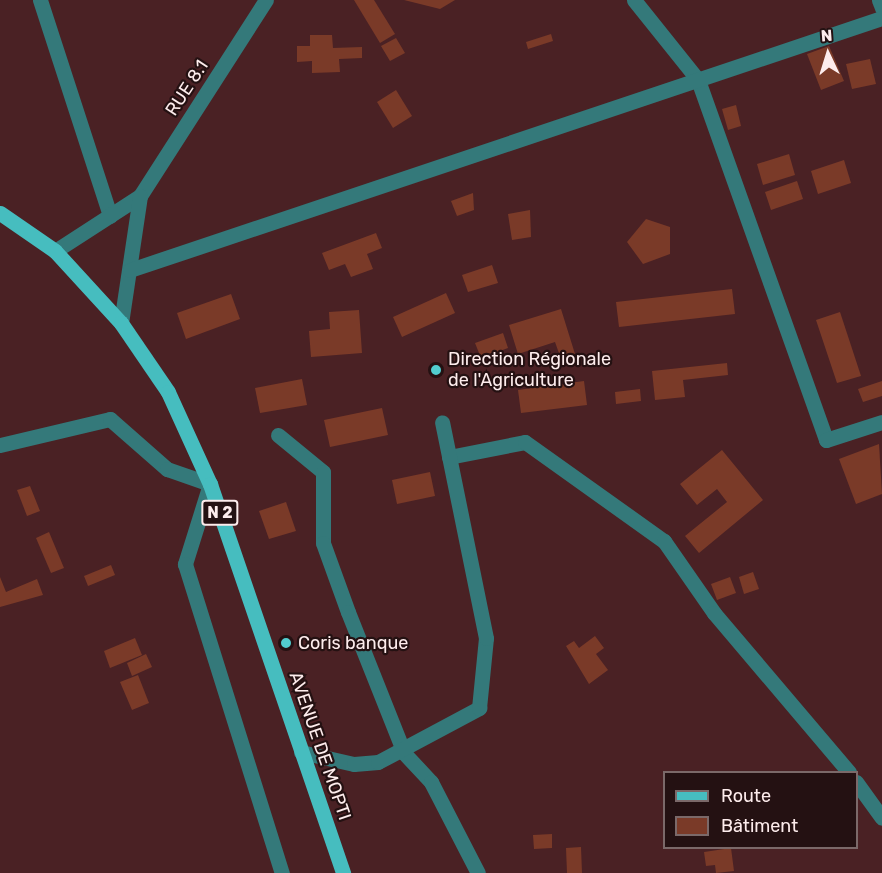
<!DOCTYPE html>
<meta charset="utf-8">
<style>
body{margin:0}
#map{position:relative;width:882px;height:873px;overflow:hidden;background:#4a2124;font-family:Rubik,sans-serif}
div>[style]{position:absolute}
.building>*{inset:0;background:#7a3a28}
.street>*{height:15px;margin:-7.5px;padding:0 7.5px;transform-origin:7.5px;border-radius:7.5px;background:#34797a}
.primary>*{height:15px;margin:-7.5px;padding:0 7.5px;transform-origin:7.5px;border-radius:7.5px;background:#46bdbf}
.dots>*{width:16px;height:16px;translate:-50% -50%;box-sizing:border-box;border:3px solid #241112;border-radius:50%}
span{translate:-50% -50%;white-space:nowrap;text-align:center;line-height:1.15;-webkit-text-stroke:4.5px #241112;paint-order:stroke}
.shield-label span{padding:2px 4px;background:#241112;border:2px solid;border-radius:4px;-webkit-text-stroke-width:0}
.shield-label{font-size:16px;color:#fdecec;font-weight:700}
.street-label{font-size:18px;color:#fdecec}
.poi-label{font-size:18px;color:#fdecec}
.left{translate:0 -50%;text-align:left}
.legend{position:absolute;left:663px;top:771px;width:195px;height:78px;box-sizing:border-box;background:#241112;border:2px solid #7b6969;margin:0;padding:8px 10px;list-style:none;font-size:18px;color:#fdecec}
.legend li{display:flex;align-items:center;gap:12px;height:30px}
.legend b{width:30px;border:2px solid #7b6969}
.north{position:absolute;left:798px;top:24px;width:60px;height:60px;-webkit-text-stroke:4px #241112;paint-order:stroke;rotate:356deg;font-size:16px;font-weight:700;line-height:24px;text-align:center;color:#fdecec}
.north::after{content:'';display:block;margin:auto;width:21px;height:27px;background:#fdecec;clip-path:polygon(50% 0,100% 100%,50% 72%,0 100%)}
</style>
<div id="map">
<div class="building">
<div style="clip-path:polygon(354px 0,374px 0,395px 34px,380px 43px)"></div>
<div style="clip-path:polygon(404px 0,455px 0,440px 9px)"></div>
<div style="clip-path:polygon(551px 34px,553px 41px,528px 49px,526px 42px)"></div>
<div style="clip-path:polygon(310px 35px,332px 35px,333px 48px,362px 47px,362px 58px,339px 59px,340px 72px,312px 73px,312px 61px,297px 62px,297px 46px,310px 46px)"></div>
<div style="clip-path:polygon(396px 38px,405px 53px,390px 61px,381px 46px)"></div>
<div style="clip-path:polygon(829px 46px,844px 81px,821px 90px,807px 54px)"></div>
<div style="clip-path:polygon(870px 59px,876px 84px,852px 89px,846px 64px)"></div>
<div style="clip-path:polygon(396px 90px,412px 116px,393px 128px,377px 102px)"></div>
<div style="clip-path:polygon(736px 105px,741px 126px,728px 130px,722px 109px)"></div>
<div style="clip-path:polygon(789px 154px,795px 175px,763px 185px,757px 164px)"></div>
<div style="clip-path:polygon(844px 160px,851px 183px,818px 194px,811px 171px)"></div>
<div style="clip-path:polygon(797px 181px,803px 199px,771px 210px,765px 192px)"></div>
<div style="clip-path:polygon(473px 193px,474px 210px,457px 216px,451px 201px)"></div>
<div style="clip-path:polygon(530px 210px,531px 237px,512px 240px,508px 214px)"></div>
<div style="clip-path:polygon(646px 219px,670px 227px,670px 254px,643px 264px,627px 242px)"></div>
<div style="clip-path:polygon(376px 233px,382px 248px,367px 254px,373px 269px,351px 277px,345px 264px,329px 270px,322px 253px)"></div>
<div style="clip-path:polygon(492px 265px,498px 283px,468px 292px,462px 275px)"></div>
<div style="clip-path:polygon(732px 289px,735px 314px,619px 327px,616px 302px)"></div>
<div style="clip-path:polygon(446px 293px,455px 313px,402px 337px,393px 317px)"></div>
<div style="clip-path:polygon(231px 294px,240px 319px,186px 339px,177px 313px)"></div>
<div style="clip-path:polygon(561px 309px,575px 354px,561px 359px,555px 342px,518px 354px,509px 325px)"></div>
<div style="clip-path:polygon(359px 310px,362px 353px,311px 357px,309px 331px,330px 329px,329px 312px)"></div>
<div style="clip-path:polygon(840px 312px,861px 376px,837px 383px,816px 320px)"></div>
<div style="clip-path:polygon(503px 333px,508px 348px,481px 358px,475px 343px)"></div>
<div style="clip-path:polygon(727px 363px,728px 375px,683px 380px,685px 397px,655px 400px,652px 371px)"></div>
<div style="clip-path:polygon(302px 379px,307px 405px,260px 413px,255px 388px)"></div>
<div style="clip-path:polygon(584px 381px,587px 405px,521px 413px,518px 390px)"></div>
<div style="clip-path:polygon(882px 381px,882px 396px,863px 402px,858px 389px)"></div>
<div style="clip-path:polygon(640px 389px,641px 401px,616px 404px,615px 392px)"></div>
<div style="clip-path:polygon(382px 408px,388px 435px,330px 447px,324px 420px)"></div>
<div style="clip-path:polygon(879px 444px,882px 494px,856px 504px,839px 459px)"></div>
<div style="clip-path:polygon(722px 450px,763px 500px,699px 553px,685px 536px,727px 502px,717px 489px,697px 505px,680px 484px)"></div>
<div style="clip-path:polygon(430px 472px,435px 496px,397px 504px,392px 480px)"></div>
<div style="clip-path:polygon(30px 486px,40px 511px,27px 516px,17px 490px)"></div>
<div style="clip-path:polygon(286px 502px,296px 531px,269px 539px,259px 511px)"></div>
<div style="clip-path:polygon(49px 532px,64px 568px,51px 573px,36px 538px)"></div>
<div style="clip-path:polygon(111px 565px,115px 575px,88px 586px,84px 576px)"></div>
<div style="clip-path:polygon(753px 572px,759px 589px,744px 594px,739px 577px)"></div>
<div style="clip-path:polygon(0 577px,6px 592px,37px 579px,43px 595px,0 607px)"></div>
<div style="clip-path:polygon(730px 577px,736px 593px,717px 600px,711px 584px)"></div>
<div style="clip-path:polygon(595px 636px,604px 648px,596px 654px,608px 670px,589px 684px,566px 646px,574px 641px,579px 648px)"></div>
<div style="clip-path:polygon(135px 638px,142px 655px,110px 668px,104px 651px)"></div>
<div style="clip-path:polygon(146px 654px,152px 667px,132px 676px,127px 663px)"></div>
<div style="clip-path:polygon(138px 675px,149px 703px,132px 710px,120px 682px)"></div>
<div style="clip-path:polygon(552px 834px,552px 848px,534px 849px,533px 835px)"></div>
<div style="clip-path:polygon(581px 847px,582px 873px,567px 873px,566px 848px)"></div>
<div style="clip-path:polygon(731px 848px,734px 871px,716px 873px,715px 865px,706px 866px,704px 852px)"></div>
</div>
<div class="street">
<div style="left:40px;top:0;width:227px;rotate:72deg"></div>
<div style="left:634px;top:0;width:102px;rotate:51.3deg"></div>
<div style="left:698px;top:80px;width:382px;rotate:70.4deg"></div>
<div style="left:826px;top:440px;width:59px;rotate:-17.8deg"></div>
<div style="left:879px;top:0;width:9px;rotate:69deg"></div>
<div style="left:140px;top:196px;width:233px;rotate:-57.3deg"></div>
<div style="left:55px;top:251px;width:101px;rotate:-32.9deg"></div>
<div style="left:140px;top:196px;width:128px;rotate:98.5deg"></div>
<div style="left:130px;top:270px;width:793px;rotate:-18.53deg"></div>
<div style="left:278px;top:435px;width:58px;rotate:39.4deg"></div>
<div style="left:323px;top:472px;width:71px;rotate:90deg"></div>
<div style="left:323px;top:543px;width:73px;rotate:70.1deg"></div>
<div style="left:348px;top:612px;width:152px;rotate:68.3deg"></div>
<div style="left:404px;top:753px;width:40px;rotate:47deg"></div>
<div style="left:431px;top:782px;width:102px;rotate:62.7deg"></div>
<div style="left:0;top:445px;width:113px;rotate:-13.3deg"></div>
<div style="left:110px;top:419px;width:76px;rotate:41.3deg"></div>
<div style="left:167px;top:469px;width:46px;rotate:19.2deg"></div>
<div style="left:210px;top:484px;width:84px;rotate:107.4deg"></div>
<div style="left:185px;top:564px;width:324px;rotate:72.6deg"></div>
<div style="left:449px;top:457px;width:77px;rotate:-11.2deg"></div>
<div style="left:525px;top:442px;width:171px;rotate:35.5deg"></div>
<div style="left:664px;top:541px;width:88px;rotate:55.2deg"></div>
<div style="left:714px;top:613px;width:209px;rotate:49.7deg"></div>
<div style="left:301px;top:752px;width:54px;rotate:12.8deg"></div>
<div style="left:354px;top:764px;width:24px;rotate:-5deg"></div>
<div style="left:378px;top:762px;width:115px;rotate:-28.1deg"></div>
<div style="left:479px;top:708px;width:70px;rotate:-84.3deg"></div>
<div style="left:486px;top:638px;width:220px;rotate:-101.5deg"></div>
<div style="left:856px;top:782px;width:44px;rotate:54.2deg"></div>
</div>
<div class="primary">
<div style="left:0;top:213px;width:67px;rotate:34.6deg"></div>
<div style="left:55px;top:251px;width:98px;rotate:47.5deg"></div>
<div style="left:121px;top:323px;width:83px;rotate:55.7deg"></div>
<div style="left:168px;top:392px;width:101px;rotate:65.5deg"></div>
<div style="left:210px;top:484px;width:411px;rotate:71.1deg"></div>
</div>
<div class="dots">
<div style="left:436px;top:370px;background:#52cdcf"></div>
<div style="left:286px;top:643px;background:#52cdcf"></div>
</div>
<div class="shield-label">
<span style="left:220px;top:513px">N 2</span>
</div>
<div class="street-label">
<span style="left:187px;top:88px;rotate:-57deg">RUE 8.1</span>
<span style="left:320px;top:746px;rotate:71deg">AVENUE DE MOPTI</span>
</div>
<div class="poi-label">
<span class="left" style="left:448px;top:370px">Direction Régionale<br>de l'Agriculture</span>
<span class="left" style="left:298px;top:643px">Coris banque</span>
</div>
<ul class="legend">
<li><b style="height:8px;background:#46bdbf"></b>Route</li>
<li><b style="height:16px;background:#7a3a28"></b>Bâtiment</li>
</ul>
<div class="north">N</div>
</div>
